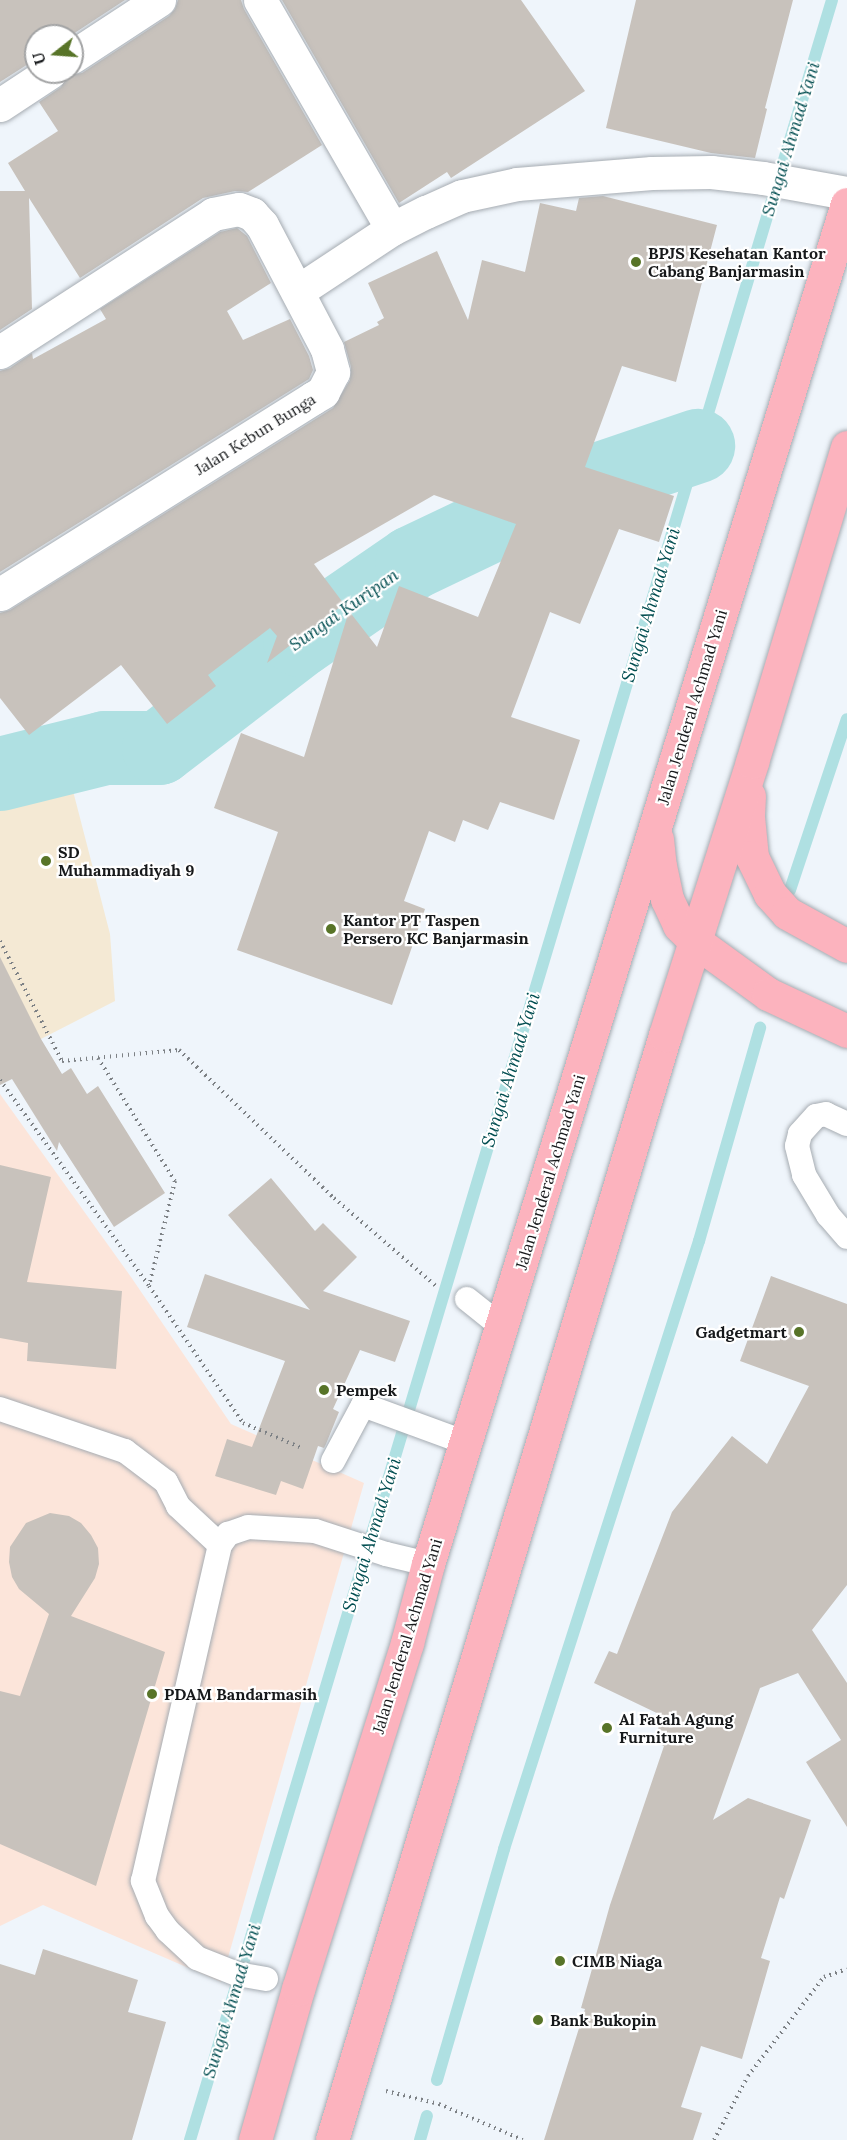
<!DOCTYPE html>
<style>
body{margin:0}
#map{position:relative;width:847px;height:2140px;overflow:hidden;background:#eff5fb;font-family:Lora,serif}
div>[style]{position:absolute}
.industrial>*{inset:0;background:#fce5da}
.education>*{inset:0;background:#f4e9d4}
.stream>*{height:12px;margin:-6px;padding:0 6px;transform-origin:6px;border-radius:6px;background:#afe0e2}
.river>*{height:74px;margin:-37px;padding:0 37px;transform-origin:37px;border-radius:37px;background:#afe0e2}
.building>*{inset:0;background:#c8c2bc}
.path>*{height:4px;margin-top:-2px;transform-origin:0;background:repeating-linear-gradient(90deg,#7d8185 0 1.5px,transparent 0 6px)}
.roads{filter:drop-shadow(0 0 2px #a6acb2) drop-shadow(0 0 2px #a6acb2)}
.service>*{height:24px;margin:-12px;padding:0 12px;transform-origin:12px;border-radius:12px;background:#fff}
.minor>*{height:33px;margin:-16.5px;padding:0 16.5px;transform-origin:16.5px;border-radius:16.5px;background:#fff}
.trunk>*{height:33px;margin:-16.5px;padding:0 16.5px;transform-origin:16.5px;border-radius:16.5px;background:#fcb3be}
.dots>*{width:16px;height:16px;translate:-50% -50%;box-sizing:border-box;border:3px solid #fff;border-radius:50%}
span{translate:-50% -50%;white-space:nowrap;text-align:center;line-height:1.15;-webkit-text-stroke:4.5px #fff;paint-order:stroke}
.poi-label{font-size:16px;color:#17191b;font-weight:700}
.left{translate:0 -50%;text-align:left}
.right{translate:-100% -50%;text-align:right}
.street-label{font-size:16px;color:#17191b}
.water-label{font-size:18px;color:#024e51;font-style:italic}
.north{position:absolute;left:24px;top:24px;width:60px;height:60px;box-sizing:border-box;background:#fff;border:2px solid #a2a3a4;border-radius:50%;rotate:253deg;font-size:16px;font-weight:700;line-height:24px;text-align:center;color:#17191b}
.north::after{content:'';display:block;margin:auto;width:21px;height:27px;background:#587428;clip-path:polygon(50% 0,100% 100%,50% 72%,0 100%)}
</style>
<div id="map">
<div class="industrial">
<div style="clip-path:polygon(0 1094px,131px 1277px,231px 1424px,364px 1483px,221px 1982px,43px 1905px,0 1926px)"></div>
</div>
<div class="education">
<div style="clip-path:polygon(0 750px,4px 756px,72px 787px,110px 934px,115px 1001px,0 1060px)"></div>
</div>
<div class="stream">
<div style="left:790px;top:890px;width:180px;rotate:-71.6deg"></div>
<div style="left:437px;top:2080px;width:241px;rotate:-73.8deg"></div>
<div style="left:504px;top:1849px;width:639px;rotate:-72.22deg"></div>
<div style="left:699px;top:1241px;width:222px;rotate:-74deg"></div>
<div style="left:190px;top:2140px;width:2234px;rotate:-73.3deg"></div>
<div style="left:420px;top:2140px;width:25px;rotate:-74deg"></div>
</div>
<div class="river">
<div style="left:0;top:774px;width:108px;rotate:-13.9deg"></div>
<div style="left:105px;top:748px;width:54px"></div>
<div style="left:159px;top:748px;width:178px;rotate:-37.5deg"></div>
<div style="left:300px;top:640px;width:136px;rotate:-34.5deg"></div>
<div style="left:412px;top:563px;width:163px;rotate:-25.5deg"></div>
<div style="left:559px;top:493px;width:147px;rotate:-18.7deg"></div>
</div>
<div class="building">
<div style="clip-path:polygon(0 0,125px 0,70px 36px,36px 36px,36px 59px,0 82px)"></div>
<div style="clip-path:polygon(178px 0,241px 0,244px 9px,322px 145px,248px 192px,235px 191px,203px 198px,80px 278px,29px 198px,32px 309px,0 330px,0 191px,25px 191px,8px 163px,58px 131px,39px 102px,61px 87px,68px 75px,82px 73px,169px 16px,175px 9px)"></div>
<div style="clip-path:polygon(282px 0,521px 0,585px 91px,451px 178px,447px 172px,399px 203px)"></div>
<div style="clip-path:polygon(636px 0,793px 0,765px 108px,767px 109px,755px 158px,711px 153px,606px 128px)"></div>
<div style="clip-path:polygon(603px 196px,717px 225px,676px 382px,622px 366px,585px 467px,674px 496px,659px 542px,619px 529px,580px 624px,550px 612px,511px 717px,580px 740px,554px 820px,500px 802px,488px 830px,463px 820px,455px 842px,429px 831px,404px 901px,425px 909px,392px 1005px,237px 950px,278px 832px,214px 808px,241px 733px,304px 757px,349px 611px,377px 647px,399px 586px,478px 617px,516px 524px,434px 495px,314px 564px,344px 604px,267px 663px,277px 636px,270px 628px,208px 675px,216px 686px,167px 724px,121px 665px,29px 735px,0 698px,0 613px,10px 610px,333px 408px,350px 380px,351px 367px,344px 342px,379px 325px,377px 322px,384px 318px,368px 283px,437px 251px,468px 320px,482px 260px,525px 272px,540px 203px,576px 211px,579px 198px)"></div>
<div style="clip-path:polygon(237px 228px,247px 236px,271px 283px,227px 311px,243px 340px,290px 319px,309px 356px,313px 370px,309px 379px,0 572px,0 371px,10px 368px,32px 353px,33px 359px,106px 319px,100px 309px,220px 232px)"></div>
<div style="clip-path:polygon(0 957px,41px 1039px,62px 1074px,71px 1068px,87px 1094px,98px 1086px,165px 1193px,114px 1227px,59px 1142px,57px 1151px,12px 1079px,0 1085px)"></div>
<div style="clip-path:polygon(0 1165px,51px 1177px,27px 1282px,122px 1291px,116px 1369px,27px 1361px,28px 1343px,0 1338px)"></div>
<div style="clip-path:polygon(271px 1178px,315px 1231px,323px 1223px,357px 1257px,323px 1291px,410px 1321px,395px 1362px,360px 1350px,333px 1409px,339px 1412px,326px 1444px,324px 1448px,318px 1446px,303px 1489px,281px 1481px,276px 1495px,215px 1476px,227px 1439px,252px 1447px,285px 1361px,187px 1327px,205px 1274px,310px 1310px,228px 1215px)"></div>
<div style="clip-path:polygon(771px 1276px,847px 1304px,847px 1585px,812px 1630px,847px 1683px,847px 1827px,806px 1762px,841px 1740px,798px 1673px,760px 1688px,713px 1820px,748px 1798px,811px 1820px,784px 1899px,780px 1897px,761px 1958px,770px 1961px,742px 2059px,701px 2046px,681px 2107px,702px 2113px,693px 2140px,544px 2140px,585px 2009px,581px 2008px,610px 1905px,664px 1746px,653px 1742px,663px 1716px,594px 1683px,609px 1651px,617px 1654px,672px 1512px,732px 1436px,767px 1464px,809px 1386px,740px 1361px)"></div>
<div style="clip-path:polygon(50px 1513px,69px 1516px,81px 1523px,91px 1535px,98px 1548px,99px 1564px,95px 1578px,71px 1616px,165px 1652px,96px 1886px,0 1844px,0 1691px,20px 1696px,49px 1614px,19px 1589px,12px 1577px,9px 1562px,10px 1547px,26px 1523px)"></div>
<div style="clip-path:polygon(43px 1949px,138px 1980px,128px 2012px,166px 2022px,132px 2140px,0 2140px,0 1964px,35px 1975px)"></div>
</div>
<div class="path">
<div style="left:0;top:941px;width:135px;rotate:62.7deg"></div>
<div style="left:62px;top:1061px;width:118px;rotate:-5.4deg"></div>
<div style="left:179px;top:1050px;width:214px;rotate:43.7deg"></div>
<div style="left:334px;top:1198px;width:135px;rotate:40.8deg"></div>
<div style="left:98px;top:1058px;width:145px;rotate:58deg"></div>
<div style="left:175px;top:1181px;width:108px;rotate:103.9deg"></div>
<div style="left:0;top:1080px;width:254px;rotate:54.1deg"></div>
<div style="left:149px;top:1286px;width:166px;rotate:55.5deg"></div>
<div style="left:243px;top:1423px;width:64px;rotate:23deg"></div>
<div style="left:386px;top:2091px;width:55px;rotate:13.8deg"></div>
<div style="left:439px;top:2104px;width:91px;rotate:23.2deg"></div>
<div style="left:714px;top:2140px;width:72px;rotate:-62deg"></div>
<div style="left:748px;top:2076px;width:125px;rotate:-52.5deg"></div>
<div style="left:824px;top:1977px;width:24px;rotate:-19deg"></div>
</div>
<div class="roads">
<div class="service">
<div style="left:847px;top:1124px;width:23px;rotate:-155deg"></div>
<div style="left:826px;top:1114px;width:10px;rotate:169deg"></div>
<div style="left:816px;top:1116px;width:24px;rotate:132deg"></div>
<div style="left:800px;top:1134px;width:12px;rotate:104deg"></div>
<div style="left:797px;top:1146px;width:30px;rotate:76deg"></div>
<div style="left:804px;top:1175px;width:47px;rotate:59deg"></div>
<div style="left:828px;top:1215px;width:29px;rotate:49deg"></div>
<div style="left:467px;top:1299px;width:45px;rotate:38.7deg"></div>
<div style="left:0;top:1409px;width:132px;rotate:18.6deg"></div>
<div style="left:125px;top:1451px;width:51px;rotate:37.1deg"></div>
<div style="left:166px;top:1482px;width:27px;rotate:63deg"></div>
<div style="left:178px;top:1506px;width:57px;rotate:42.9deg"></div>
<div style="left:333px;top:1461px;width:64px;rotate:-61.8deg"></div>
<div style="left:363px;top:1405px;width:111px;rotate:20.1deg"></div>
<div style="left:266px;top:1979px;width:29px;rotate:-170deg"></div>
<div style="left:237px;top:1974px;width:43px;rotate:-158.2deg"></div>
<div style="left:197px;top:1958px;width:40px;rotate:-137deg"></div>
<div style="left:168px;top:1931px;width:19px;rotate:-126deg"></div>
<div style="left:157px;top:1916px;width:38px;rotate:-112deg"></div>
<div style="left:143px;top:1881px;width:345px;rotate:-77.1deg"></div>
<div style="left:220px;top:1545px;width:14px;rotate:-54deg"></div>
<div style="left:228px;top:1534px;width:21px;rotate:-19deg"></div>
<div style="left:248px;top:1527px;width:67px;rotate:3.4deg"></div>
<div style="left:315px;top:1531px;width:75px;rotate:17.9deg"></div>
<div style="left:386px;top:1554px;width:43px;rotate:13.4deg"></div>
</div>
<div class="minor">
<div style="left:260px;top:0;width:264px;rotate:60deg"></div>
<div style="left:72px;top:57px;width:104px;rotate:-33.2deg"></div>
<div style="left:0;top:105px;width:60px;rotate:-33.4deg"></div>
<div style="left:298px;top:291px;width:113px;rotate:-33.4deg"></div>
<div style="left:392px;top:229px;width:38px;rotate:-27deg"></div>
<div style="left:426px;top:212px;width:39px;rotate:-24deg"></div>
<div style="left:462px;top:196px;width:56px;rotate:-12.3deg"></div>
<div style="left:517px;top:184px;width:135px;rotate:-4.7deg"></div>
<div style="left:652px;top:173px;width:59px;rotate:-1deg"></div>
<div style="left:711px;top:172px;width:52px;rotate:6.6deg"></div>
<div style="left:763px;top:178px;width:85px;rotate:10.1deg"></div>
<div style="left:0;top:352px;width:254px;rotate:-32.9deg"></div>
<div style="left:213px;top:214px;width:26px;rotate:-11deg"></div>
<div style="left:239px;top:209px;width:14px;rotate:21deg"></div>
<div style="left:252px;top:214px;width:15px;rotate:48deg"></div>
<div style="left:262px;top:225px;width:140px;rotate:62.3deg"></div>
<div style="left:327px;top:349px;width:24px;rotate:75deg"></div>
<div style="left:333px;top:372px;width:22px;rotate:117deg"></div>
<div style="left:323px;top:392px;width:12px;rotate:149deg"></div>
<div style="left:313px;top:398px;width:369px;rotate:147.9deg"></div>
</div>
<div class="trunk">
<div style="left:749px;top:796px;width:21px;rotate:93deg"></div>
<div style="left:748px;top:817px;width:40px;rotate:84.3deg"></div>
<div style="left:752px;top:857px;width:41px;rotate:64.1deg"></div>
<div style="left:770px;top:894px;width:25px;rotate:48deg"></div>
<div style="left:787px;top:913px;width:68px;rotate:28.8deg"></div>
<div style="left:657px;top:839px;width:27px;rotate:84deg"></div>
<div style="left:660px;top:866px;width:34px;rotate:78deg"></div>
<div style="left:667px;top:899px;width:29px;rotate:65deg"></div>
<div style="left:679px;top:925px;width:23px;rotate:45deg"></div>
<div style="left:695px;top:941px;width:90px;rotate:36deg"></div>
<div style="left:768px;top:994px;width:87px;rotate:25.1deg"></div>
<div style="left:255px;top:2140px;width:157px;rotate:-74.1deg"></div>
<div style="left:298px;top:1989px;width:363px;rotate:-72.5deg"></div>
<div style="left:407px;top:1643px;width:82px;rotate:-75.1deg"></div>
<div style="left:428px;top:1564px;width:1423px;rotate:-72.88deg"></div>
<div style="left:332px;top:2140px;width:1154px;rotate:-73.23deg"></div>
<div style="left:665px;top:1035px;width:287px;rotate:-72.3deg"></div>
<div style="left:752px;top:762px;width:329px;rotate:-73.2deg"></div>
</div>
</div>
<div class="dots">
<div style="left:636px;top:262px;background:#587428"></div>
<div style="left:46px;top:861px;background:#587428"></div>
<div style="left:331px;top:929px;background:#587428"></div>
<div style="left:799px;top:1332px;background:#587428"></div>
<div style="left:324px;top:1390px;background:#587428"></div>
<div style="left:152px;top:1694px;background:#587428"></div>
<div style="left:607px;top:1728px;background:#587428"></div>
<div style="left:560px;top:1961px;background:#587428"></div>
<div style="left:538px;top:2020px;background:#587428"></div>
</div>
<div class="poi-label">
<span class="left" style="left:648px;top:262px">BPJS Kesehatan Kantor<br>Cabang Banjarmasin</span>
<span class="left" style="left:58px;top:861px">SD<br>Muhammadiyah 9</span>
<span class="left" style="left:343px;top:929px">Kantor PT Taspen<br>Persero KC Banjarmasin</span>
<span class="right" style="left:787px;top:1332px">Gadgetmart</span>
<span class="left" style="left:336px;top:1390px">Pempek</span>
<span class="left" style="left:164px;top:1694px">PDAM Bandarmasih</span>
<span class="left" style="left:619px;top:1728px">Al Fatah Agung<br>Furniture</span>
<span class="left" style="left:572px;top:1961px">CIMB Niaga</span>
<span class="left" style="left:550px;top:2020px">Bank Bukopin</span>
</div>
<div class="street-label">
<span style="left:255px;top:434px;rotate:-32deg">Jalan Kebun Bunga</span>
<span style="left:692px;top:707px;rotate:-73deg">Jalan Jenderal Achmad Yani</span>
<span style="left:550px;top:1172px;rotate:-73deg">Jalan Jenderal Achmad Yani</span>
<span style="left:407px;top:1636px;rotate:-73deg">Jalan Jenderal Achmad Yani</span>
</div>
<div class="water-label">
<span style="left:791px;top:139px;rotate:-73deg">Sungai Ahmad Yani</span>
<span style="left:651px;top:605px;rotate:-73deg">Sungai Ahmad Yani</span>
<span style="left:344px;top:610px;rotate:-35deg">Sungai Kuripan</span>
<span style="left:511px;top:1070px;rotate:-73deg">Sungai Ahmad Yani</span>
<span style="left:372px;top:1535px;rotate:-73deg">Sungai Ahmad Yani</span>
<span style="left:232px;top:2001px;rotate:-73deg">Sungai Ahmad Yani</span>
</div>
<div class="north">U</div>
</div>
